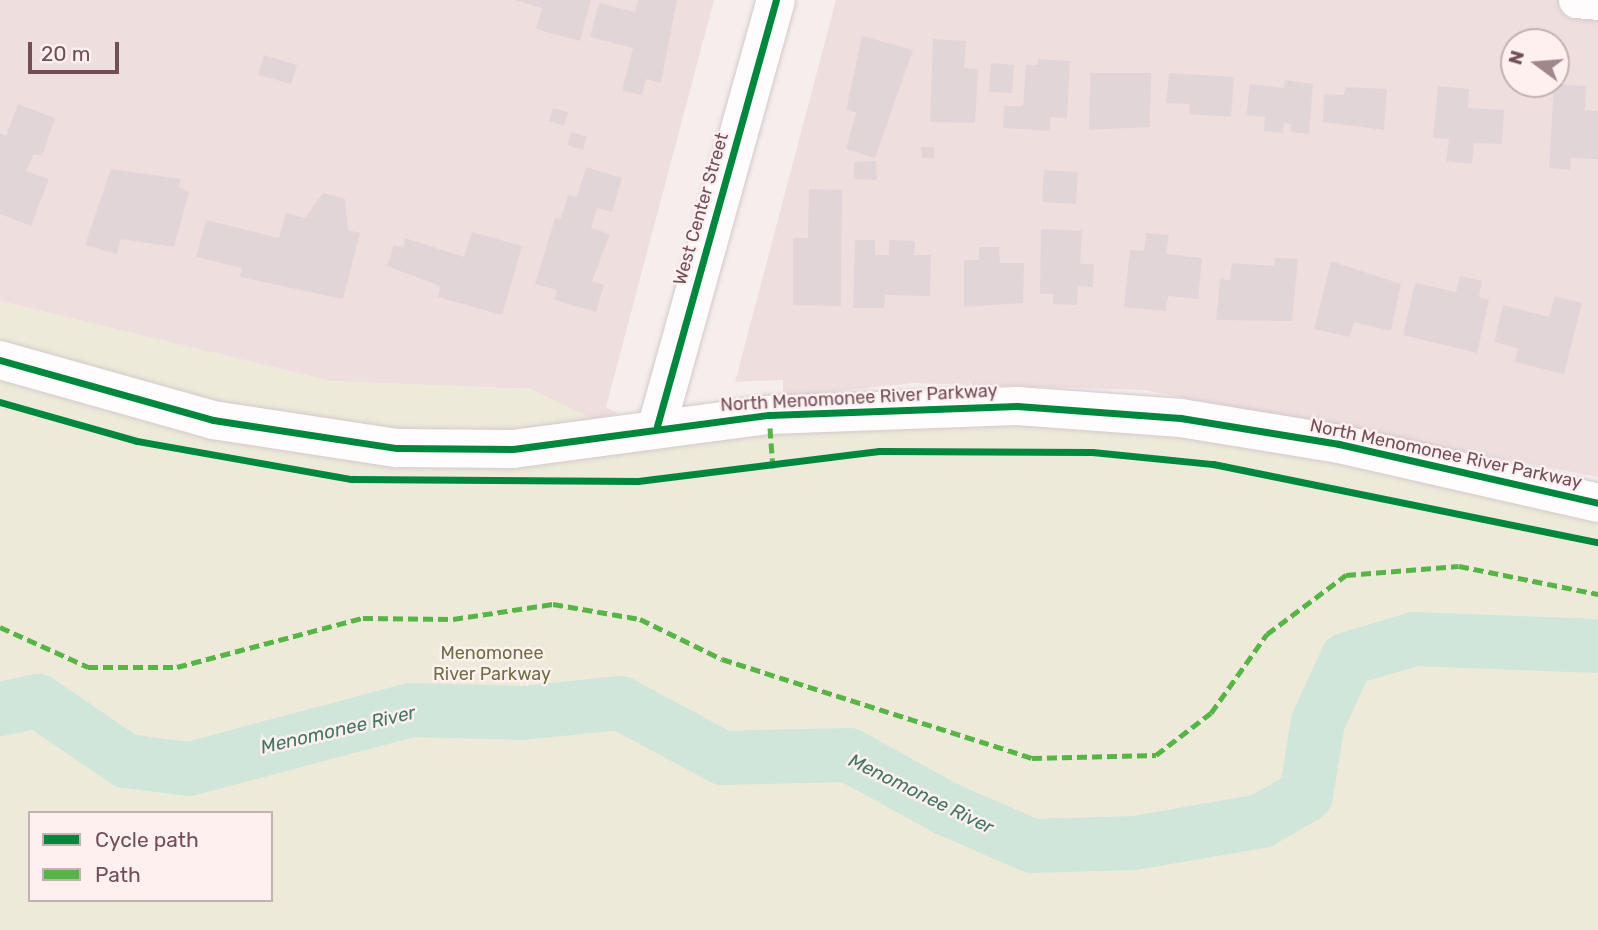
<!DOCTYPE html>
<style>
body{margin:0}
#map{position:relative;width:1598px;height:930px;overflow:hidden;background:#f6eeed;font-family:Rubik,sans-serif}
div>[style]{position:absolute}
.residential>*{inset:0;background:#efdede}
.green>*{inset:0;background:#edead9}
.river>*{height:54px;margin:-27px;padding:0 27px;transform-origin:27px;border-radius:27px;background:#d0e6db}
.building>*{inset:0;background:#e2d5d7}
.roads{filter:drop-shadow(0 0 2px #d4c9cb) drop-shadow(0 0 2px #d4c9cb)}
.minor>*{height:35px;margin:-17.5px;padding:0 17.5px;transform-origin:17.5px;border-radius:17.5px;background:#fefcfc}
.tertiary>*{height:38px;margin:-19px;padding:0 19px;transform-origin:19px;border-radius:19px;background:#fefcfc}
.quiet>*{height:5px;margin-top:-2.5px;transform-origin:0;background:repeating-linear-gradient(90deg,#59b448 0 10px,transparent 0 15px)}
.cycleway>*{height:7px;margin:-3.5px;padding:0 3.5px;transform-origin:3.5px;border-radius:3.5px;background:#00873e}
span{translate:-50% -50%;white-space:nowrap;text-align:center;line-height:1.15;-webkit-text-stroke:5px #fdf0ef;paint-order:stroke}
.street-label{font-size:18px;color:#724f57}
.park-label{font-size:18px;color:#6c7145}
.water-label{font-size:19px;color:#447661;font-style:italic}
.legend{position:absolute;left:28px;top:811px;width:245px;height:91px;box-sizing:border-box;background:#fdf0ef;border:2px solid #c5b0b2;margin:0;padding:9px 12px;list-style:none;font-size:21px;color:#724f57}
.legend li{display:flex;align-items:center;gap:14px;height:35px}
.legend b{width:35px;border:2px solid #c5b0b2}
.north{position:absolute;left:1500px;top:28px;width:70px;height:70px;box-sizing:border-box;background:#fdf0ef;border:2px solid #c5b0b2;border-radius:50%;rotate:286deg;font-size:19px;font-weight:700;line-height:28px;text-align:center;color:#724f57}
.north::after{content:'';display:block;margin:auto;width:24px;height:32px;background:#a0878c;clip-path:polygon(50% 0,100% 100%,50% 72%,0 100%)}
.scale{position:absolute;left:28px;top:42px;width:91px;height:32px;box-sizing:border-box;border:4px solid #724f57;border-top:0;padding-left:9px;font-size:21px;line-height:24px;white-space:nowrap;color:#724f57;-webkit-text-stroke:5px #fdf0ef;paint-order:stroke}
</style>
<div id="map">
<div class="residential">
<div style="clip-path:polygon(0 0,714px 0,606px 407px,618px 413px,592px 419px,531px 389px,330px 381px,0 301px)"></div>
<div style="clip-path:polygon(evenodd,836px 0,1598px 0,1598px 477px,1144px 390px,912px 383px,783px 397px,783px 380px,735px 382px,836px 0,1514px 42px,1556px 42px,1556px 84px,1514px 84px,1514px 42px)"></div>
</div>
<div class="green">
<div style="clip-path:polygon(evenodd,0 301px,330px 381px,531px 389px,593px 419px,657px 426px,1017px 406px,1598px 503px,1598px 930px,0 930px,0 301px,30px 813px,271px 813px,271px 900px,30px 900px,30px 813px)"></div>
</div>
<div class="river">
<div style="left:0;top:709px;width:39px;rotate:-12deg"></div>
<div style="left:38px;top:701px;width:107px;rotate:34.3deg"></div>
<div style="left:126px;top:761px;width:64px;rotate:7.2deg"></div>
<div style="left:189px;top:769px;width:230px;rotate:-14.9deg"></div>
<div style="left:411px;top:710px;width:112px;rotate:1.5deg"></div>
<div style="left:523px;top:713px;width:98px;rotate:-5.9deg"></div>
<div style="left:620px;top:703px;width:117px;rotate:28.1deg"></div>
<div style="left:723px;top:758px;width:126px;rotate:-1.4deg"></div>
<div style="left:849px;top:755px;width:112px;rotate:28.9deg"></div>
<div style="left:947px;top:809px;width:93px;rotate:23.5deg"></div>
<div style="left:1032px;top:846px;width:102px;rotate:-1.7deg"></div>
<div style="left:1134px;top:843px;width:129px;rotate:-9.8deg"></div>
<div style="left:1261px;top:821px;width:52px;rotate:-30deg"></div>
<div style="left:1306px;top:795px;width:74px;rotate:-80.7deg"></div>
<div style="left:1318px;top:722px;width:69px;rotate:-65.3deg"></div>
<div style="left:1347px;top:659px;width:70px;rotate:-16.6deg"></div>
<div style="left:1414px;top:639px;width:184px;rotate:2.2deg"></div>
</div>
<div class="building">
<div style="clip-path:polygon(515px 0,591px 0,580px 41px,536px 29px,542px 8px)"></div>
<div style="clip-path:polygon(638px 0,677px 0,661px 83px,646px 79px,642px 95px,622px 91px,633px 48px,590px 37px,599px 3px,635px 12px)"></div>
<div style="clip-path:polygon(862px 36px,913px 50px,875px 158px,846px 149px,856px 113px,846px 110px)"></div>
<div style="clip-path:polygon(933px 39px,966px 41px,964px 68px,978px 69px,975px 123px,930px 122px)"></div>
<div style="clip-path:polygon(264px 55px,297px 65px,291px 84px,258px 75px)"></div>
<div style="clip-path:polygon(1038px 59px,1070px 61px,1067px 118px,1050px 117px,1050px 131px,1003px 128px,1004px 106px,1023px 106px,1026px 65px,1038px 65px)"></div>
<div style="clip-path:polygon(991px 63px,1014px 65px,1012px 93px,989px 92px)"></div>
<div style="clip-path:polygon(1090px 73px,1151px 73px,1150px 127px,1089px 130px)"></div>
<div style="clip-path:polygon(1169px 73px,1234px 77px,1231px 117px,1189px 114px,1190px 104px,1166px 103px)"></div>
<div style="clip-path:polygon(1285px 80px,1313px 84px,1309px 134px,1291px 132px,1291px 124px,1284px 123px,1283px 133px,1264px 131px,1265px 117px,1246px 115px,1250px 84px,1284px 88px)"></div>
<div style="clip-path:polygon(1554px 84px,1586px 86px,1585px 110px,1598px 111px,1598px 159px,1571px 158px,1570px 170px,1549px 168px)"></div>
<div style="clip-path:polygon(1438px 86px,1469px 89px,1468px 108px,1504px 110px,1502px 144px,1474px 143px,1472px 164px,1446px 161px,1449px 139px,1433px 138px)"></div>
<div style="clip-path:polygon(1345px 87px,1387px 89px,1384px 130px,1323px 122px,1324px 94px,1344px 95px)"></div>
<div style="clip-path:polygon(18px 104px,55px 118px,42px 156px,34px 154px,26px 171px,49px 179px,31px 226px,0 214px,0 133px,6px 136px)"></div>
<div style="clip-path:polygon(553px 108px,568px 112px,564px 126px,549px 121px)"></div>
<div style="clip-path:polygon(571px 132px,587px 137px,583px 150px,567px 145px)"></div>
<div style="clip-path:polygon(921px 147px,934px 147px,934px 158px,922px 158px)"></div>
<div style="clip-path:polygon(876px 161px,877px 180px,854px 179px,854px 162px)"></div>
<div style="clip-path:polygon(586px 167px,622px 178px,612px 212px,597px 208px,591px 228px,610px 234px,592px 281px,604px 285px,596px 312px,554px 300px,557px 290px,535px 284px,555px 218px,561px 219px,568px 195px,577px 197px)"></div>
<div style="clip-path:polygon(111px 169px,181px 179px,179px 187px,189px 192px,174px 247px,121px 239px,117px 254px,85px 245px)"></div>
<div style="clip-path:polygon(1044px 170px,1078px 172px,1076px 204px,1042px 202px)"></div>
<div style="clip-path:polygon(809px 189px,842px 190px,841px 306px,793px 305px,793px 238px,808px 238px)"></div>
<div style="clip-path:polygon(323px 193px,345px 199px,348px 230px,360px 233px,343px 299px,240px 277px,242px 268px,196px 257px,206px 220px,279px 238px,286px 213px,305px 218px)"></div>
<div style="clip-path:polygon(1041px 229px,1082px 231px,1080px 264px,1094px 264px,1093px 287px,1078px 286px,1077px 305px,1053px 304px,1053px 294px,1040px 294px)"></div>
<div style="clip-path:polygon(472px 232px,522px 246px,502px 315px,438px 297px,440px 286px,387px 266px,394px 245px,404px 248px,405px 238px,464px 257px)"></div>
<div style="clip-path:polygon(1146px 233px,1169px 235px,1166px 254px,1202px 258px,1198px 299px,1168px 296px,1166px 311px,1124px 307px,1130px 250px,1144px 251px)"></div>
<div style="clip-path:polygon(855px 240px,875px 240px,875px 255px,889px 255px,889px 240px,915px 241px,914px 255px,931px 255px,930px 296px,885px 295px,884px 308px,853px 308px)"></div>
<div style="clip-path:polygon(979px 247px,999px 247px,1000px 263px,1024px 263px,1023px 303px,964px 307px,964px 260px,979px 260px)"></div>
<div style="clip-path:polygon(1275px 258px,1298px 259px,1292px 321px,1216px 320px,1220px 279px,1230px 280px,1232px 263px,1274px 266px)"></div>
<div style="clip-path:polygon(1331px 261px,1401px 284px,1391px 331px,1354px 322px,1350px 337px,1314px 329px)"></div>
<div style="clip-path:polygon(1460px 276px,1482px 281px,1479px 297px,1489px 300px,1477px 353px,1403px 335px,1415px 283px,1456px 292px)"></div>
<div style="clip-path:polygon(1555px 296px,1582px 303px,1564px 374px,1515px 362px,1518px 348px,1494px 342px,1503px 305px,1549px 317px)"></div>
</div>
<div class="roads">
<div class="minor">
<div style="left:1576px;top:0;width:22px;rotate:5deg"></div>
</div>
<div class="tertiary">
<div style="left:0;top:360px;width:221px;rotate:15.7deg"></div>
<div style="left:213px;top:420px;width:186px;rotate:8.7deg"></div>
<div style="left:397px;top:448px;width:116px;rotate:0.5deg"></div>
<div style="left:513px;top:449px;width:258px;rotate:-7.6deg"></div>
<div style="left:769px;top:415px;width:248px;rotate:-2.1deg"></div>
<div style="left:1017px;top:406px;width:164px;rotate:4.2deg"></div>
<div style="left:1181px;top:418px;width:160px;rotate:9.3deg"></div>
<div style="left:1339px;top:444px;width:266px;rotate:12.8deg"></div>
<div style="left:657px;top:426px;width:442px;rotate:-74.4deg"></div>
</div>
</div>
<div class="quiet">
<div style="left:770px;top:428px;width:41px;rotate:85.8deg"></div>
<div style="left:0;top:627px;width:97px;rotate:24.4deg"></div>
<div style="left:88px;top:667px;width:89px"></div>
<div style="left:177px;top:667px;width:192px;rotate:-14.8deg"></div>
<div style="left:363px;top:618px;width:90px;rotate:0.6deg"></div>
<div style="left:453px;top:619px;width:101px;rotate:-8.5deg"></div>
<div style="left:553px;top:604px;width:88px;rotate:9.8deg"></div>
<div style="left:640px;top:619px;width:91px;rotate:26deg"></div>
<div style="left:722px;top:659px;width:325px;rotate:17.7deg"></div>
<div style="left:1032px;top:758px;width:124px;rotate:-1.4deg"></div>
<div style="left:1156px;top:755px;width:69px;rotate:-37.4deg"></div>
<div style="left:1211px;top:713px;width:97px;rotate:-54.7deg"></div>
<div style="left:1267px;top:634px;width:99px;rotate:-36.8deg"></div>
<div style="left:1346px;top:575px;width:113px;rotate:-4.6deg"></div>
<div style="left:1459px;top:566px;width:142px;rotate:11.4deg"></div>
</div>
<div class="cycleway">
<div style="left:0;top:360px;width:221px;rotate:15.7deg"></div>
<div style="left:213px;top:420px;width:186px;rotate:8.7deg"></div>
<div style="left:397px;top:448px;width:116px;rotate:0.5deg"></div>
<div style="left:513px;top:449px;width:258px;rotate:-7.6deg"></div>
<div style="left:769px;top:415px;width:248px;rotate:-2.1deg"></div>
<div style="left:1017px;top:406px;width:164px;rotate:4.2deg"></div>
<div style="left:1181px;top:418px;width:160px;rotate:9.3deg"></div>
<div style="left:1339px;top:444px;width:266px;rotate:12.8deg"></div>
<div style="left:0;top:402px;width:142px;rotate:15.9deg"></div>
<div style="left:137px;top:441px;width:217px;rotate:10.1deg"></div>
<div style="left:351px;top:479px;width:287px;rotate:0.4deg"></div>
<div style="left:638px;top:481px;width:243px;rotate:-7.1deg"></div>
<div style="left:879px;top:451px;width:213px;rotate:0.3deg"></div>
<div style="left:1092px;top:452px;width:122px;rotate:5.7deg"></div>
<div style="left:1213px;top:464px;width:393px;rotate:11.5deg"></div>
<div style="left:657px;top:426px;width:442px;rotate:-74.4deg"></div>
</div>
<div class="street-label">
<span style="left:701px;top:209px;rotate:-74deg">West Center Street</span>
<span style="left:859px;top:398px;rotate:-3deg">North Menomonee River Parkway</span>
<span style="left:1446px;top:454px;rotate:12deg">North Menomonee River Parkway</span>
</div>
<div class="park-label">
<span style="left:492px;top:664px">Menomonee<br>River Parkway</span>
</div>
<div class="water-label">
<span style="left:338px;top:730px;rotate:-13deg">Menomonee River</span>
<span style="left:921px;top:794px;rotate:26deg">Menomonee River</span>
</div>
<ul class="legend">
<li><b style="height:9px;background:#00873e"></b>Cycle path</li>
<li><b style="height:9px;background:#59b448"></b>Path</li>
</ul>
<div class="north">N</div>
<div class="scale">20 m</div>
</div>
